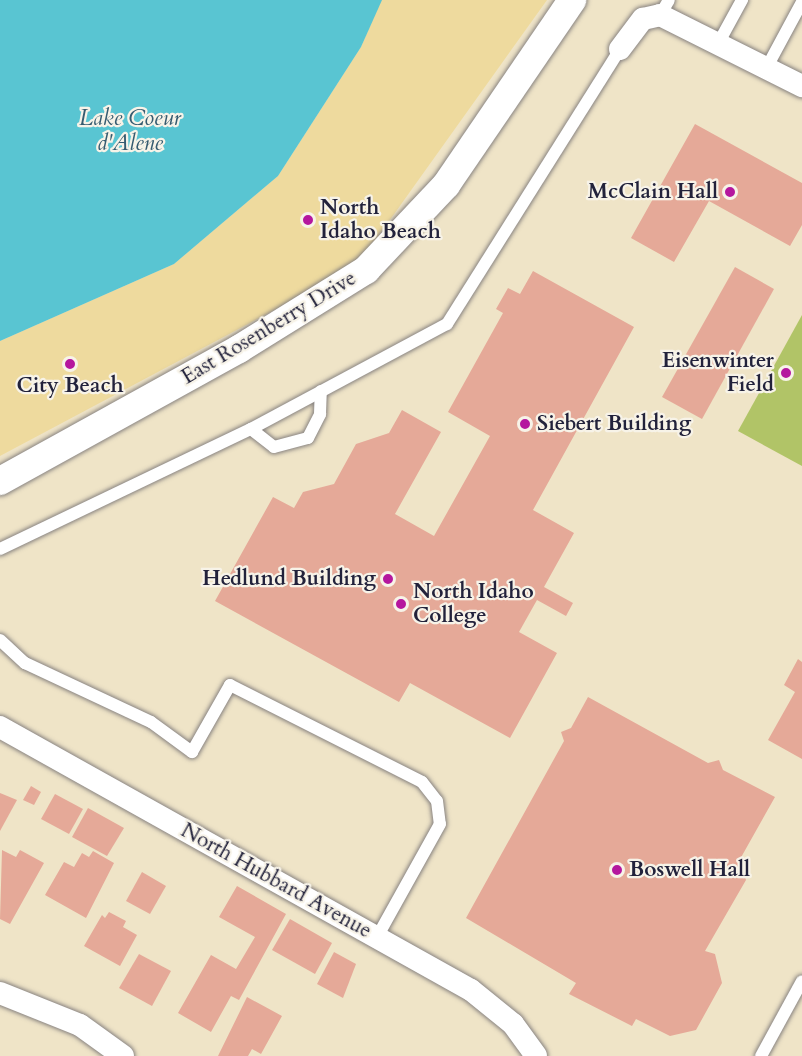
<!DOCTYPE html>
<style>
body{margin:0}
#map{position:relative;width:802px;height:1056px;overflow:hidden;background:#efe4c7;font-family:Cardo,serif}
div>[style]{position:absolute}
.green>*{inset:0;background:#b1c467}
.sand>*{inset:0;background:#eeda9e}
.water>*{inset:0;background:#59c5d2}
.building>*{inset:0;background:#e5a998}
.roads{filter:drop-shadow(0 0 2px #888381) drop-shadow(0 0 2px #888381)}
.service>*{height:12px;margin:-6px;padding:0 6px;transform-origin:6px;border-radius:6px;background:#fff}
.minor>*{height:22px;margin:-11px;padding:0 11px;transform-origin:11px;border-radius:11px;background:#fff}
.tertiary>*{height:28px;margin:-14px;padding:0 14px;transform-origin:14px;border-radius:14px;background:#fff}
.dots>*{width:16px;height:16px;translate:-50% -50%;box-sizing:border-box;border:3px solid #f7f3e8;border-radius:50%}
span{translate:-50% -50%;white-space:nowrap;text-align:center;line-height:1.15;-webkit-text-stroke:4.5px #f7f3e8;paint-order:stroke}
.poi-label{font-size:21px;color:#22223b;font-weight:700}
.right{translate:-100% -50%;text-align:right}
.left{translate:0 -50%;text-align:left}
.street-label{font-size:21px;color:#22223b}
.water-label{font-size:22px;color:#355b70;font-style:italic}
</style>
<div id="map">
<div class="green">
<div style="clip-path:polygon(802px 315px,802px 466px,738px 431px)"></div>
</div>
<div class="sand">
<div style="clip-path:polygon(381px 0,547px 0,357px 266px,0 456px,0 341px,174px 264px,278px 176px,361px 47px)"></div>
</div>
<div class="water">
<div style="clip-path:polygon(0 0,382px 0,361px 47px,278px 176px,174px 264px,0 341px)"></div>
</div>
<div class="building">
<div style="clip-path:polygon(695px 124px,802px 183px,802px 225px,790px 246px,709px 201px,674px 262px,631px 238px)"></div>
<div style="clip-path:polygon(735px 267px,774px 289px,702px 419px,662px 397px)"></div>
<div style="clip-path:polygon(533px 271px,634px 327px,533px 510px,574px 533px,544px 587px,573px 603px,566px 616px,537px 600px,519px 632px,557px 653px,510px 738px,410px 683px,399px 702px,215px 601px,273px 497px,294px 508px,303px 492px,334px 484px,356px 444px,389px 433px,402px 410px,441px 432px,395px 514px,434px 536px,490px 436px,448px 412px,503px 313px,496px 309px,508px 288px,520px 294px)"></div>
<div style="clip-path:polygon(798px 659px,802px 662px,802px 759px,768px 740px,795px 692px,784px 685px)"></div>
<div style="clip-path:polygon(588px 697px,708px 763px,719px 760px,723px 770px,775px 797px,739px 861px,746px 880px,705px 951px,715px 954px,722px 983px,696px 1030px,670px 1036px,636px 1019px,632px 1026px,569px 994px,576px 983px,466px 918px,564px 741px,561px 732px,571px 728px)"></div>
<div style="clip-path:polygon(31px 786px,41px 792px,34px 805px,23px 800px)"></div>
<div style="clip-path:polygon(0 793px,17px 800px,0 831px)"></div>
<div style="clip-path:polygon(55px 794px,83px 809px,69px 834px,41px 819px)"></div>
<div style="clip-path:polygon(88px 808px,124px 828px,107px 856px,72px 837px)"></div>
<div style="clip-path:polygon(2px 850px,16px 857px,20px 850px,44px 863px,10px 924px,0 919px)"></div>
<div style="clip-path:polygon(93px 851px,114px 863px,86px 918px,45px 895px,64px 862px,74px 867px,82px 853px,89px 857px)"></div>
<div style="clip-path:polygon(142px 872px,166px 886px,150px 914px,126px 901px)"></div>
<div style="clip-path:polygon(237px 886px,286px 914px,239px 1000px,231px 996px,211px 1032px,178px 1013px,211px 955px,236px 969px,255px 937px,219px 917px)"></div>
<div style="clip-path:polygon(109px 912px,126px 921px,123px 927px,137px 935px,120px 966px,84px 946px,102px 915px,105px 918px)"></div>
<div style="clip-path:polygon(290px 919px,332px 943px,315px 974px,272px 950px)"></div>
<div style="clip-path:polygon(334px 952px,356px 964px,343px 998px,317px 984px)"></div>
<div style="clip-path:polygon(139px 954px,171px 971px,152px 1006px,119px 988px)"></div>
<div style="clip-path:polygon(247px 997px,282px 1016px,261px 1054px,252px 1049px,248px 1056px,218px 1056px)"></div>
</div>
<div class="roads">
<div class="service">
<div style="left:660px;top:15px;width:17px;rotate:-59deg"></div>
<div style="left:719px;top:42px;width:48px;rotate:-61.3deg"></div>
<div style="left:767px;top:67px;width:74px;rotate:-61.7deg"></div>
<div style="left:251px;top:429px;width:29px;rotate:38deg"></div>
<div style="left:274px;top:447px;width:35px;rotate:-15deg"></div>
<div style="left:308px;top:438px;width:27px;rotate:-63deg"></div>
<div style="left:320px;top:414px;width:23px;rotate:-88deg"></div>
<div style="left:0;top:549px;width:278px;rotate:-25.6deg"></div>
<div style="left:251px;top:429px;width:222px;rotate:-28.2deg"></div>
<div style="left:447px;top:324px;width:325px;rotate:-57.8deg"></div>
<div style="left:0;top:640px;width:34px;rotate:43deg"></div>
<div style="left:25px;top:663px;width:139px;rotate:25.1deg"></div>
<div style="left:151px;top:722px;width:51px;rotate:36.2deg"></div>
<div style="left:192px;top:752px;width:77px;rotate:-60.4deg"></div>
<div style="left:230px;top:685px;width:215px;rotate:26.8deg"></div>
<div style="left:422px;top:782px;width:24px;rotate:52deg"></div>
<div style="left:437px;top:801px;width:23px;rotate:83deg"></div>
<div style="left:440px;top:824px;width:129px;rotate:119.1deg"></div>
<div style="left:761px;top:1056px;width:85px;rotate:-61.3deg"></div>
</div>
<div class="minor">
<div style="left:620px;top:49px;width:38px;rotate:-53deg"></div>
<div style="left:643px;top:19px;width:17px;rotate:-13deg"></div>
<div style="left:660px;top:15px;width:159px;rotate:26.6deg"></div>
<div style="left:0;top:727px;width:539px;rotate:29.18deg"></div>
<div style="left:471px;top:990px;width:54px;rotate:39deg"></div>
<div style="left:513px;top:1024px;width:39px;rotate:54deg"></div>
<div style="left:0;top:993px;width:86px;rotate:21.8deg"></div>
<div style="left:80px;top:1025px;width:53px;rotate:35.8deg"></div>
</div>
<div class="tertiary">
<div style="left:0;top:481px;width:273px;rotate:-28.9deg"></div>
<div style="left:239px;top:349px;width:150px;rotate:-31.9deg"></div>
<div style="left:366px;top:270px;width:117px;rotate:-46.7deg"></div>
<div style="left:446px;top:185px;width:224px;rotate:-55.7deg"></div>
</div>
</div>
<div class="dots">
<div style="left:730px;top:192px;background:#b5179e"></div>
<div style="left:308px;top:220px;background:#b5179e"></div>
<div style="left:70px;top:364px;background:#b5179e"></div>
<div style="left:786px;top:373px;background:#b5179e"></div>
<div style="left:525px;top:424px;background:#b5179e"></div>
<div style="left:388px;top:579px;background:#b5179e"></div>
<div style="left:401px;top:604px;background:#b5179e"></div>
<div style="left:617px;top:870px;background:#b5179e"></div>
</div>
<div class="poi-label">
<span class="right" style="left:718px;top:192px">McClain Hall</span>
<span class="left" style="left:320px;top:220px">North<br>Idaho Beach</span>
<span class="right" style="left:774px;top:373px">Eisenwinter<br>Field</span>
<span style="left:70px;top:386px">City Beach</span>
<span class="left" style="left:537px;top:424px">Siebert Building</span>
<span class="right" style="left:376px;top:579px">Hedlund Building</span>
<span class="left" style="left:413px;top:604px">North Idaho<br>College</span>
<span class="left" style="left:629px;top:870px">Boswell Hall</span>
</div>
<div class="street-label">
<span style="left:269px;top:328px;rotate:-31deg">East Rosenberry Drive</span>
<span style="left:276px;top:881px;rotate:29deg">North Hubbard Avenue</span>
</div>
<div class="water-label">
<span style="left:130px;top:131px">Lake Coeur<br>d'Alene</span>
</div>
</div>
